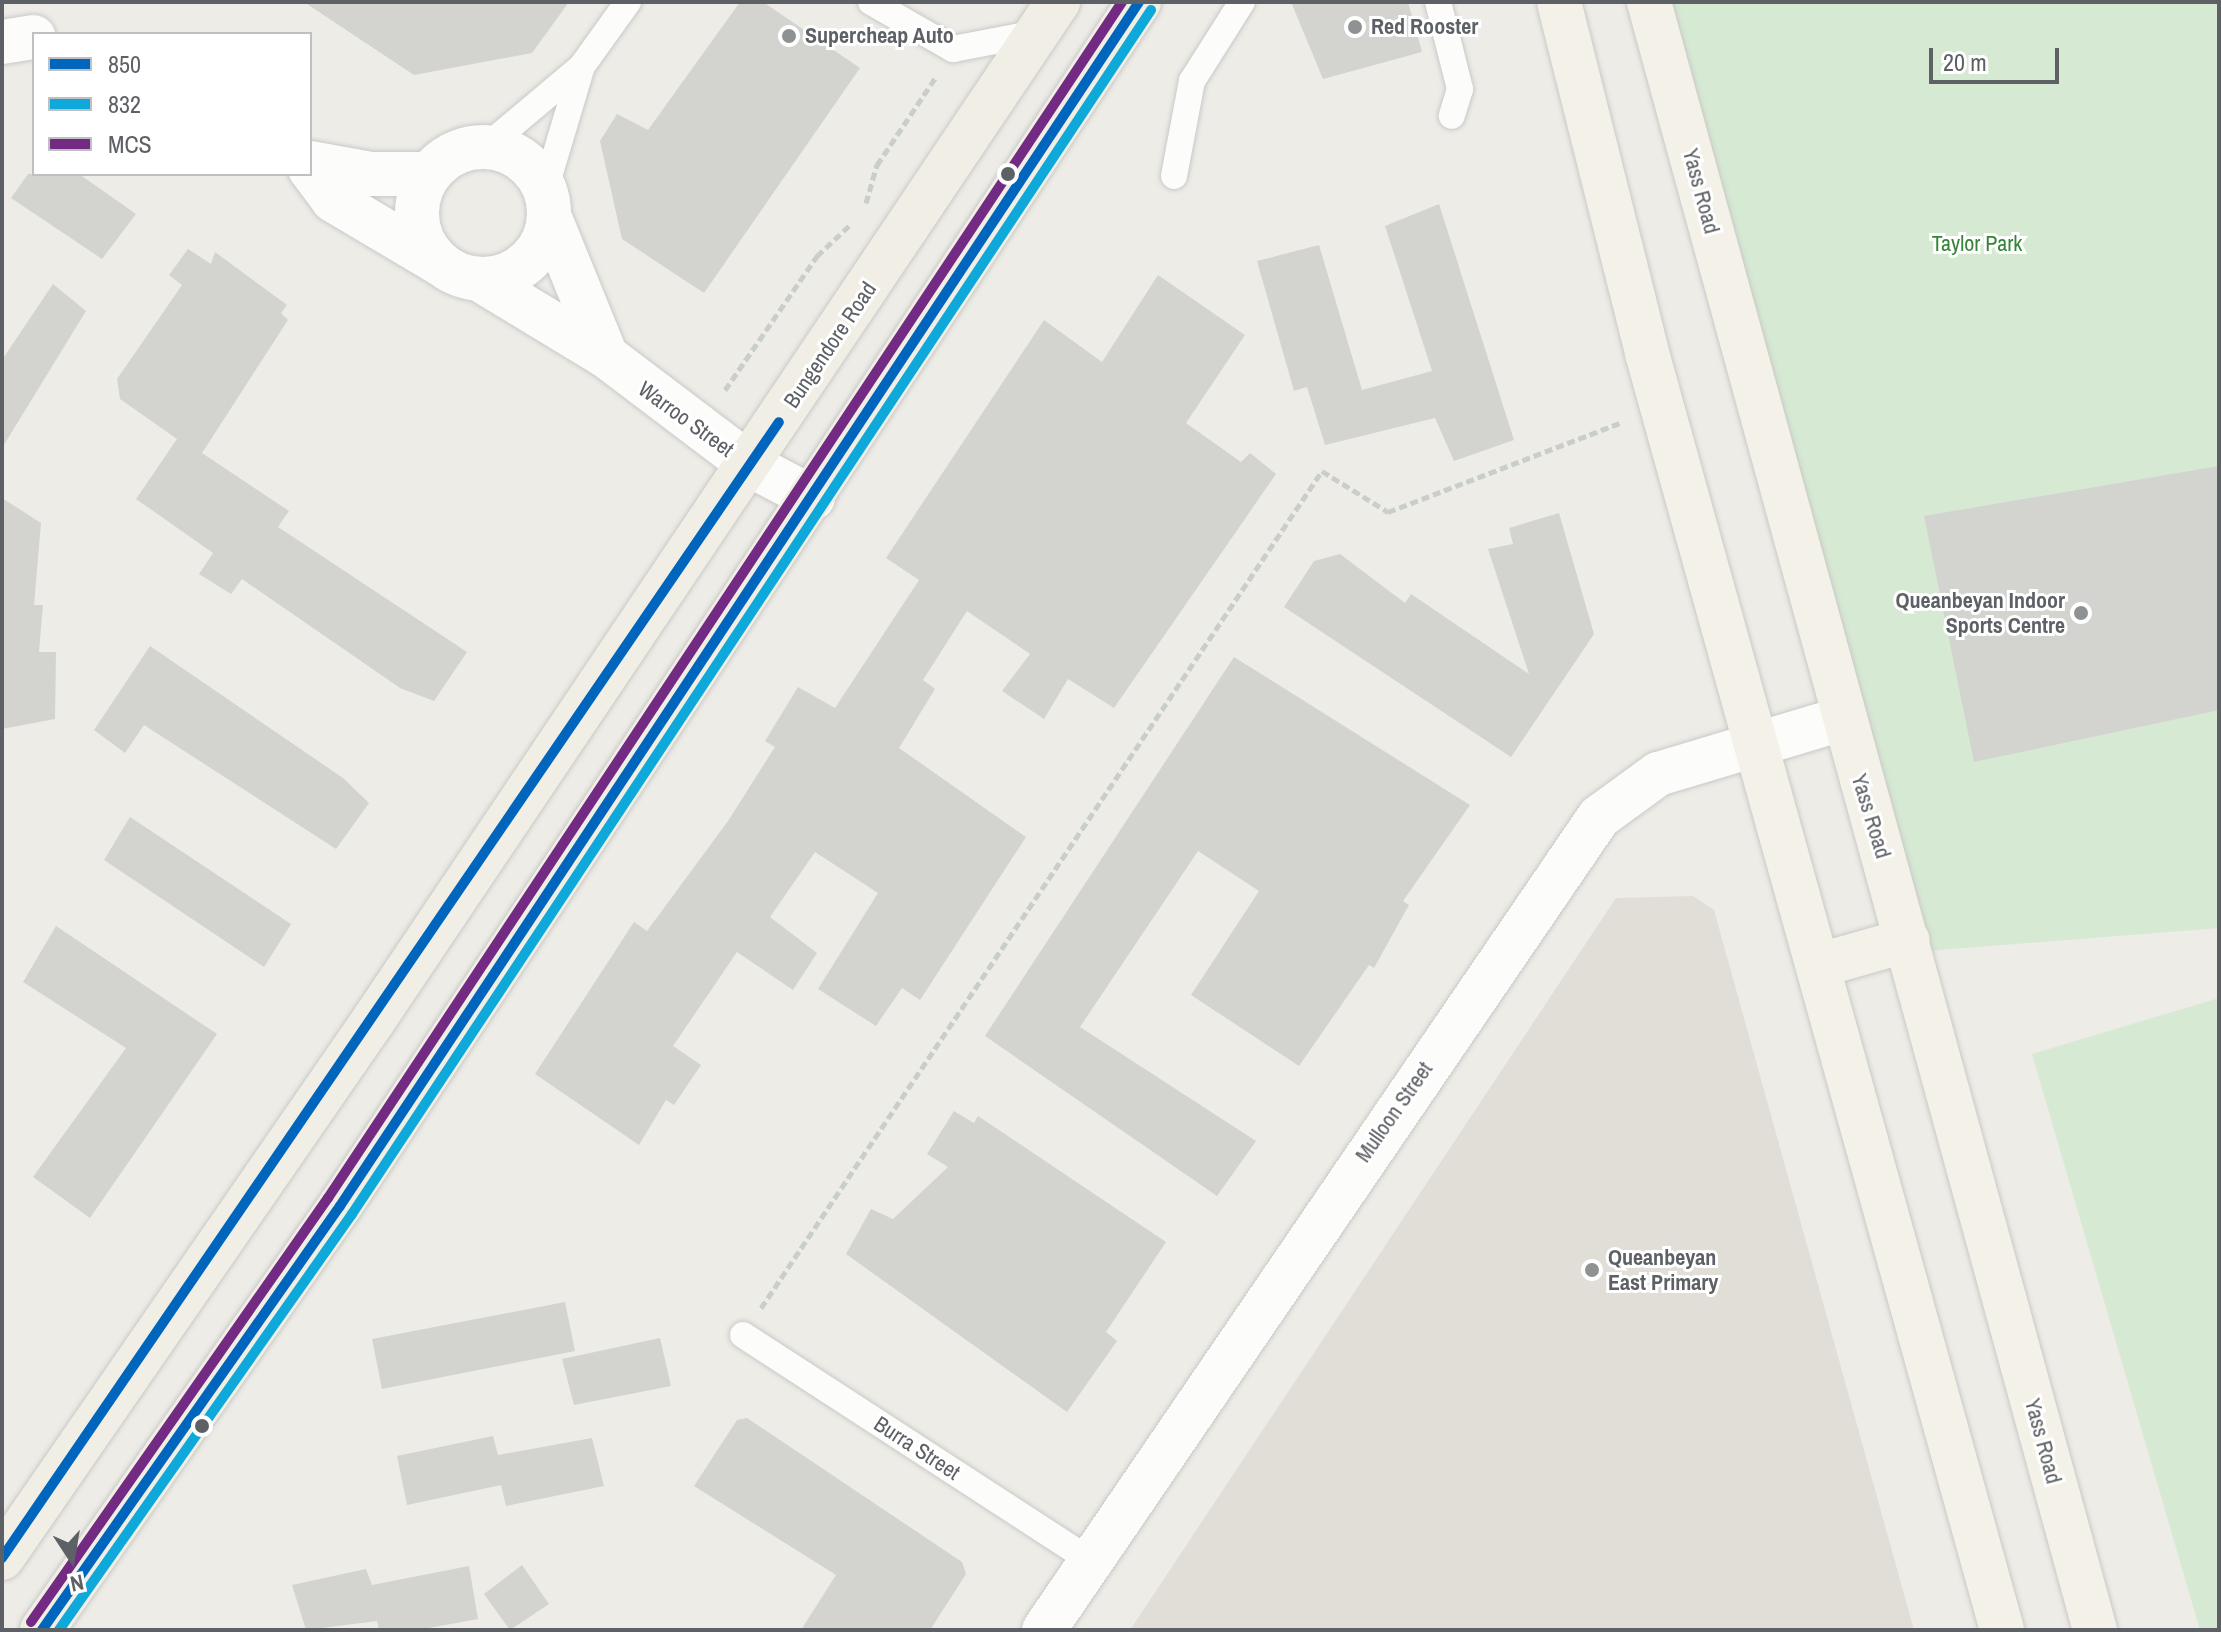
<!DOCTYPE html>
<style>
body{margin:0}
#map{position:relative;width:2221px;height:1632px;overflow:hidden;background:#edece7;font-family:"Archivo Narrow",sans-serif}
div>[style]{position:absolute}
.education>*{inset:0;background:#e0ded7}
.green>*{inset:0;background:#d6e9d3}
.building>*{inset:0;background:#d3d3d0}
.path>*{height:5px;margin-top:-2.5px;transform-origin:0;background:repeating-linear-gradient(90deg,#c9ceca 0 8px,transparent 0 12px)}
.roads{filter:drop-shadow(0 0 2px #c9c9c8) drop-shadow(0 0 2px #c9c9c8)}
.service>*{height:26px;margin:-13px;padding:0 13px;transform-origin:13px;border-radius:13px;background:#fcfcfb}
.minor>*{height:44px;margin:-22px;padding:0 22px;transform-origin:22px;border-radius:22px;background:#fcfcfb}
.minor>.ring{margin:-22px;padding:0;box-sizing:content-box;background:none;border:44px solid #fcfcfb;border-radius:50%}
.primary>*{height:44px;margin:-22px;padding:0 22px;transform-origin:22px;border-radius:22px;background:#f3f1e8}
.trunk>*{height:44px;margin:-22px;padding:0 22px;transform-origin:22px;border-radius:22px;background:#f1eee5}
.bus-1>*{height:10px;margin:-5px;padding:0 5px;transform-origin:5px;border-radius:5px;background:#0065bd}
.bus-2>*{height:10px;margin:-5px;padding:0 5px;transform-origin:5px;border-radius:5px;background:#0ea8da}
.bus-3>*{height:10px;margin:-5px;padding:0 5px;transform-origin:5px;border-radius:5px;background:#732a82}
.dots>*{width:22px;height:22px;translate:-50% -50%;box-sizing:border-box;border:4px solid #fff;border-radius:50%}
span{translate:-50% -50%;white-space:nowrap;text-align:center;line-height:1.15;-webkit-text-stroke:6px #fff;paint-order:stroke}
.poi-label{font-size:22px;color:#5d6165;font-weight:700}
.left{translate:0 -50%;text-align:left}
.right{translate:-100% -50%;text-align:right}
.street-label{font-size:22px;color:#5d6165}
.park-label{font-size:22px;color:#37833a}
.frame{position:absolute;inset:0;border:4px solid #5d6165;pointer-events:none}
.legend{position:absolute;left:32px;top:32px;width:280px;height:144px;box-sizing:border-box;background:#fff;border:2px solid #bec0c1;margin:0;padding:10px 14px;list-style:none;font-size:24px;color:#5d6165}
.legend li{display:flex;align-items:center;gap:16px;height:40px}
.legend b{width:40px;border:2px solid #bec0c1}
.north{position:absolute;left:32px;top:1520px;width:80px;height:80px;-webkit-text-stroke:6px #fff;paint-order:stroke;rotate:168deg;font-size:22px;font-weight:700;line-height:32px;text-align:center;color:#5d6165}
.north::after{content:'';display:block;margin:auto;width:28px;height:36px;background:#5d6165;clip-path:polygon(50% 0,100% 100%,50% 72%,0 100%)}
.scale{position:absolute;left:1929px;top:48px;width:130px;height:36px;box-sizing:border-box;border:4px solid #5d6165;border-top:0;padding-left:10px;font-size:24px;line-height:28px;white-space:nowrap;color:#5d6165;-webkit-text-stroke:6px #fff;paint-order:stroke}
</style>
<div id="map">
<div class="education">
<div style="clip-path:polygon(1693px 896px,1714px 910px,1914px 1630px,1130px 1630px,1616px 898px)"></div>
</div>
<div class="green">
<div style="clip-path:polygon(1656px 2px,2219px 2px,2219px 928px,1926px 951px)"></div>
<div style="clip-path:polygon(2219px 998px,2219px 1630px,2200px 1630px,2032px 1054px)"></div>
</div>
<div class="building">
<div style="clip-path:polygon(304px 2px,569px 2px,532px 53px,414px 75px)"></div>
<div style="clip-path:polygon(740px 2px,763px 2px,860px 68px,704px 293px,622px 239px,600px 141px,617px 114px,648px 130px)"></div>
<div style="clip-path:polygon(1291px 2px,1408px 2px,1422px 52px,1323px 79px)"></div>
<div style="clip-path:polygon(28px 174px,79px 174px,136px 214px,102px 259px,11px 198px)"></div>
<div style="clip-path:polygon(1439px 204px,1514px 440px,1454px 461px,1435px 418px,1325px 445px,1307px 387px,1294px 391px,1257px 261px,1319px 245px,1362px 390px,1432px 371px,1385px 226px)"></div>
<div style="clip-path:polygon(188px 249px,211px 264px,215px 252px,287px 305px,281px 313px,288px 320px,202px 453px,289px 511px,278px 527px,467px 652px,434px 701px,400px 688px,242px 579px,231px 594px,199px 574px,213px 553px,136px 499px,177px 439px,120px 399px,117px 379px,182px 285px,169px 275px)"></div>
<div style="clip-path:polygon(1158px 275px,1245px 335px,1186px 423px,1241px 462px,1250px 453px,1276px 474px,1114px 708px,1068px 679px,1044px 719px,1002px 691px,1030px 654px,967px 611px,923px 680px,935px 689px,899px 748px,1026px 837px,920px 1000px,902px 988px,876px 1026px,818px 989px,878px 893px,815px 852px,770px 917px,817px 953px,793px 990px,737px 952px,673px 1046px,701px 1065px,674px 1105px,666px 1100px,639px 1145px,535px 1074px,634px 922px,647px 931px,728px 821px,775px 747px,765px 741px,798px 687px,835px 708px,919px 580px,886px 558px,1044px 320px,1102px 362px)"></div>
<div style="clip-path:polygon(53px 284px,86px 311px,2px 448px,2px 360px)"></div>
<div style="clip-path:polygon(2219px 466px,2219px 710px,1974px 762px,1924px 516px)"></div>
<div style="clip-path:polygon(2px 498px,41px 523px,34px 605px,43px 605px,39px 652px,56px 652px,55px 719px,2px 729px)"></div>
<div style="clip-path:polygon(1559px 513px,1594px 634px,1511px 757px,1284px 607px,1314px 561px,1340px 554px,1405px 603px,1411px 594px,1529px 674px,1488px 549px,1513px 544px,1509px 528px)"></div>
<div style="clip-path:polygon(150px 646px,343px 778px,369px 803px,336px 849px,144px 725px,125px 753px,94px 730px)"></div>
<div style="clip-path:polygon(1234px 657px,1470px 805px,1403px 901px,1409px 905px,1374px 968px,1369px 965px,1299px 1066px,1191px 995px,1259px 891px,1198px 851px,1080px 1027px,1256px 1141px,1217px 1196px,985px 1036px)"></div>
<div style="clip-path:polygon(130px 817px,291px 924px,264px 967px,104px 860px)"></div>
<div style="clip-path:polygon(56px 926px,217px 1034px,90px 1218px,33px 1177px,126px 1048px,23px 982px)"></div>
<div style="clip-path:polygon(954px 1111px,974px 1123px,978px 1116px,1166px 1242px,1106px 1332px,1117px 1341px,1067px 1412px,846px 1254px,871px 1209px,893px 1219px,948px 1167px,927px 1154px)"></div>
<div style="clip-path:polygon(565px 1302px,575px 1351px,382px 1389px,372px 1339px)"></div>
<div style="clip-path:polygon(660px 1338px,671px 1386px,574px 1405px,562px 1359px)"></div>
<div style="clip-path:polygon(747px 1418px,962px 1562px,966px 1574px,930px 1630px,801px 1630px,836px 1575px,694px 1486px,737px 1420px)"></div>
<div style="clip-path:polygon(493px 1436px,498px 1455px,592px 1438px,604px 1486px,506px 1506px,501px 1485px,407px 1505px,397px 1456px)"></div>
<div style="clip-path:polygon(522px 1565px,549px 1604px,510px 1630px,484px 1594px)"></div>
<div style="clip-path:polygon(469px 1566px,478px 1619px,418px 1630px,379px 1630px,377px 1621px,306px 1630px,292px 1585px,366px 1569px,372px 1585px)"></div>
</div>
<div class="path">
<div style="left:866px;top:203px;width:40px;rotate:-74deg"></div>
<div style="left:877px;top:165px;width:106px;rotate:-56.2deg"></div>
<div style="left:725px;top:390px;width:163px;rotate:-55.5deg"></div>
<div style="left:817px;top:256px;width:47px;rotate:-43.3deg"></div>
<div style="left:761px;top:1308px;width:1008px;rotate:-56.17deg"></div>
<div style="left:1322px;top:471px;width:78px;rotate:31.8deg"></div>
<div style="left:1388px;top:512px;width:248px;rotate:-21deg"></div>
</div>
<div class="roads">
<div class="service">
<div style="left:871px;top:2px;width:95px;rotate:29.8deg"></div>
<div style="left:953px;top:49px;width:86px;rotate:-10.8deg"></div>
<div style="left:1438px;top:2px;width:90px;rotate:75.8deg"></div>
<div style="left:1460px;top:89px;width:28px;rotate:107deg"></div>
<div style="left:486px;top:147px;width:124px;rotate:-40.1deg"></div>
<div style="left:1174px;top:176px;width:97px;rotate:-79.3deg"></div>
<div style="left:1192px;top:81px;width:93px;rotate:-57.7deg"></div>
<div style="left:545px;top:190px;width:129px;rotate:-73.4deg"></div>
<div style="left:582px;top:66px;width:79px;rotate:-54.3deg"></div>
<div style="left:743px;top:1335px;width:415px;rotate:33deg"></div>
</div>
<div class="minor">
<div style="left:2px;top:42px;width:32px;rotate:-9deg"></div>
<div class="ring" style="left:417px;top:147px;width:88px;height:88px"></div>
<div style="left:310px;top:163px;width:63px;rotate:10.1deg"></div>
<div style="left:372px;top:174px;width:57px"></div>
<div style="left:310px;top:169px;width:39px;rotate:53deg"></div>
<div style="left:333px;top:200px;width:126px;rotate:30.7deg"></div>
<div style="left:550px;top:218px;width:149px;rotate:67.9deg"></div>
<div style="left:479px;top:279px;width:149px;rotate:31.2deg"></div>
<div style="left:606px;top:356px;width:181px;rotate:37.1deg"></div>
<div style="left:750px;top:465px;width:71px;rotate:27.6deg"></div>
<div style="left:1044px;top:1630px;width:984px;rotate:-55.68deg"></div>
<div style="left:1599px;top:817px;width:73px;rotate:-36.1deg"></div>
<div style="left:1658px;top:774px;width:191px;rotate:-16.7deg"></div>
</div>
<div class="primary">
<div style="left:1559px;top:2px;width:362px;rotate:75.9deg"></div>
<div style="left:1647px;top:353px;width:1325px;rotate:74.46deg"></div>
<div style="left:1649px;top:2px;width:1688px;rotate:74.68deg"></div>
<div style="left:1820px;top:965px;width:91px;rotate:-15.9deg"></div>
</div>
<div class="trunk">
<div style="left:2px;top:1558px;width:653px;rotate:-55.36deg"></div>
<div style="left:373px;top:1021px;width:1228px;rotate:-56.09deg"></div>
<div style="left:42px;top:1630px;width:518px;rotate:-54.9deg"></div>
<div style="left:340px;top:1206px;width:1445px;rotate:-56.43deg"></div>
</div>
</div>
<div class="bus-1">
<div style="left:2px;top:1558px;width:1376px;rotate:-55.63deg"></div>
<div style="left:42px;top:1630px;width:518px;rotate:-54.9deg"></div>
<div style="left:340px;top:1206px;width:1445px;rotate:-56.43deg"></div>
</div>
<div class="bus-2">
<div style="left:59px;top:1630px;width:509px;rotate:-54.84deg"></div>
<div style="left:352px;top:1214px;width:1445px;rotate:-56.43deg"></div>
</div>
<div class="bus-3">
<div style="left:31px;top:1622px;width:518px;rotate:-54.99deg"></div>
<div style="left:328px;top:1198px;width:1436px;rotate:-56.42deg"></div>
</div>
<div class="dots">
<div style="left:1355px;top:27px;background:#8f9292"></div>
<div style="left:789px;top:36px;background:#8f9292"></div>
<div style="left:1008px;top:174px;background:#5d6165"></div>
<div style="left:2081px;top:613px;background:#8f9292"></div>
<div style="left:1592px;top:1270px;background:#8f9292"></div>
<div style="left:202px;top:1426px;background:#5d6165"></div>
</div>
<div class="poi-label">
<span class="left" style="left:1371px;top:27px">Red Rooster</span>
<span class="left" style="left:805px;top:36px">Supercheap Auto</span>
<span class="right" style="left:2065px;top:613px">Queanbeyan Indoor<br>Sports Centre</span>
<span class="left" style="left:1608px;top:1270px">Queanbeyan<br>East Primary</span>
</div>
<div class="street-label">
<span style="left:1701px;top:191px;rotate:75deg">Yass Road</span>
<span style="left:830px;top:345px;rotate:-56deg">Bungendore Road</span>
<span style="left:686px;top:419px;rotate:36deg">Warroo Street</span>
<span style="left:1871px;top:816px;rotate:73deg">Yass Road</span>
<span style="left:1394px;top:1112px;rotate:-55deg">Mulloon Street</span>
<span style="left:2043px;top:1441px;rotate:75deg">Yass Road</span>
<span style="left:917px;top:1448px;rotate:33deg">Burra Street</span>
</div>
<div class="park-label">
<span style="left:1977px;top:244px">Taylor Park</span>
</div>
<div class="frame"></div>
<ul class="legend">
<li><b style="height:10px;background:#0065bd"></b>850</li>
<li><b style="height:10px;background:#0ea8da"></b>832</li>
<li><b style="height:10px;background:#732a82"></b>MCS</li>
</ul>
<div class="north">N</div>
<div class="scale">20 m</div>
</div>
